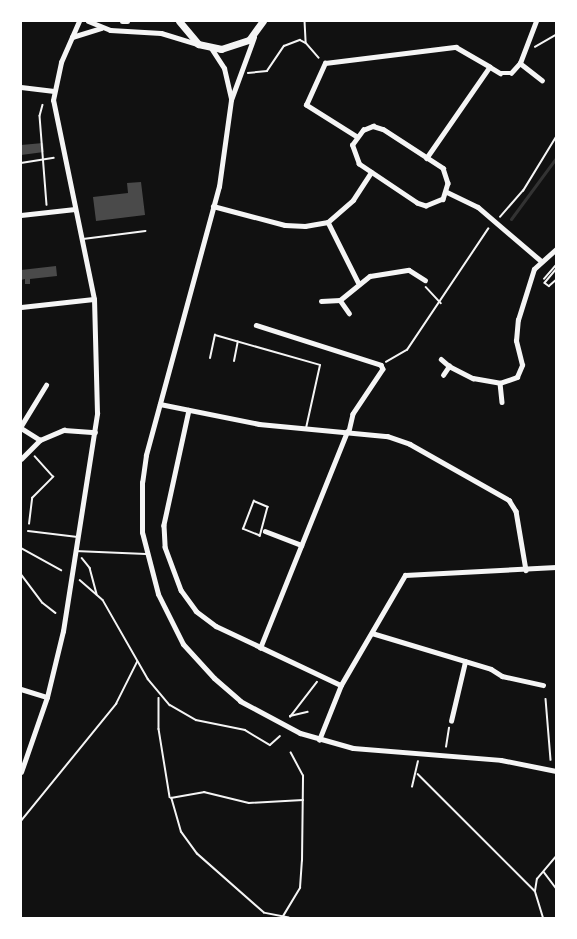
<!DOCTYPE html>
<style>
body{margin:0}
#map{position:relative;width:577px;height:939px;overflow:hidden;background:#111;font-family:Inter,sans-serif}
div>[style]{position:absolute}
.stream>*{height:3px;margin:-1.5px;padding:0 1.5px;transform-origin:1.5px;border-radius:1.5px;background:#333}
.building>*{inset:0;background:#4a4a4a}
.path>*{height:1.5px;margin:-0.75px;padding:0 0.75px;transform-origin:0.75px;border-radius:0.75px;background:#f5f5f5}
.service>*{height:2px;margin:-1px;padding:0 1px;transform-origin:1px;border-radius:1px;background:#f5f5f5}
.minor>*{height:4.5px;margin:-2.25px;padding:0 2.25px;transform-origin:2.25px;border-radius:2.25px;background:#f5f5f5}
.tertiary>*{height:5px;margin:-2.5px;padding:0 2.5px;transform-origin:2.5px;border-radius:2.5px;background:#f5f5f5}
.primary>*{height:7px;margin:-3.5px;padding:0 3.5px;transform-origin:3.5px;border-radius:3.5px;background:#f5f5f5}
span{translate:-50% -50%;white-space:nowrap;text-align:center;line-height:1.15;-webkit-text-stroke:6px #fff;paint-order:stroke}
.frame{position:absolute;inset:0;border:22px solid #fff;pointer-events:none}
</style>
<div id="map">
<div class="stream">
<div style="left:511px;top:219px;width:76px;rotate:-53.6deg"></div>
</div>
<div class="building">
<div style="clip-path:polygon(43px 143px,44px 152px,21px 155px,21px 145px)"></div>
<div style="clip-path:polygon(141px 182px,145px 215px,96px 221px,93px 197px,128px 193px,127px 183px)"></div>
<div style="clip-path:polygon(56px 266px,57px 276px,30px 279px,30px 284px,25px 284px,25px 279px,21px 280px,21px 270px)"></div>
</div>
<div class="path">
<div style="left:305px;top:21px;width:22px;rotate:87deg"></div>
<div style="left:307px;top:44px;width:18px;rotate:49deg"></div>
<div style="left:535px;top:47px;width:24px;rotate:-30deg"></div>
<div style="left:248px;top:73px;width:19px;rotate:-6deg"></div>
<div style="left:267px;top:71px;width:30px;rotate:-56deg"></div>
<div style="left:284px;top:46px;width:17px;rotate:-21deg"></div>
<div style="left:300px;top:40px;width:7px;rotate:27deg"></div>
<div style="left:43px;top:105px;width:11px;rotate:105deg"></div>
<div style="left:40px;top:116px;width:89px;rotate:85.5deg"></div>
<div style="left:21px;top:163px;width:33px;rotate:-9deg"></div>
<div style="left:500px;top:217px;width:35px;rotate:-49deg"></div>
<div style="left:523px;top:191px;width:63px;rotate:-58.6deg"></div>
<div style="left:556px;top:270px;width:17px;rotate:130deg"></div>
<div style="left:545px;top:283px;width:5px;rotate:37deg"></div>
<div style="left:549px;top:286px;width:9px;rotate:-41deg"></div>
<div style="left:544px;top:279px;width:18px;rotate:-49deg"></div>
<div style="left:426px;top:287px;width:22px;rotate:47deg"></div>
<div style="left:386px;top:362px;width:24px;rotate:-30deg"></div>
<div style="left:407px;top:350px;width:146px;rotate:-56.2deg"></div>
<div style="left:254px;top:501px;width:15px;rotate:23deg"></div>
<div style="left:268px;top:507px;width:30px;rotate:105deg"></div>
<div style="left:260px;top:536px;width:18px;rotate:-158deg"></div>
<div style="left:243px;top:529px;width:30px;rotate:-69deg"></div>
<div style="left:29px;top:524px;width:26px;rotate:-83deg"></div>
<div style="left:32px;top:498px;width:30px;rotate:-45deg"></div>
<div style="left:53px;top:477px;width:27px;rotate:-132deg"></div>
<div style="left:21px;top:548px;width:46px;rotate:28.8deg"></div>
<div style="left:82px;top:558px;width:13px;rotate:51deg"></div>
<div style="left:90px;top:568px;width:27px;rotate:75deg"></div>
<div style="left:21px;top:574px;width:36px;rotate:53deg"></div>
<div style="left:43px;top:603px;width:16px;rotate:38deg"></div>
<div style="left:80px;top:580px;width:30px;rotate:41deg"></div>
<div style="left:103px;top:600px;width:91px;rotate:60.3deg"></div>
<div style="left:148px;top:679px;width:34px;rotate:50deg"></div>
<div style="left:170px;top:705px;width:30px;rotate:30deg"></div>
<div style="left:196px;top:720px;width:50px;rotate:11.5deg"></div>
<div style="left:245px;top:730px;width:29px;rotate:31deg"></div>
<div style="left:270px;top:745px;width:13px;rotate:-42deg"></div>
<div style="left:159px;top:698px;width:31px;rotate:90deg"></div>
<div style="left:159px;top:729px;width:69px;rotate:80.8deg"></div>
<div style="left:546px;top:699px;width:61px;rotate:85.3deg"></div>
<div style="left:290px;top:716px;width:18px;rotate:-13deg"></div>
<div style="left:290px;top:717px;width:44px;rotate:-52.4deg"></div>
<div style="left:446px;top:747px;width:19px;rotate:-81deg"></div>
<div style="left:418px;top:774px;width:165px;rotate:45deg"></div>
<div style="left:412px;top:787px;width:26px;rotate:-77deg"></div>
<div style="left:21px;top:821px;width:151px;rotate:-50.9deg"></div>
<div style="left:116px;top:704px;width:47px;rotate:-63.4deg"></div>
<div style="left:544px;top:872px;width:20px;rotate:53deg"></div>
<div style="left:282px;top:918px;width:35px;rotate:-59deg"></div>
<div style="left:300px;top:888px;width:27px;rotate:-86deg"></div>
<div style="left:302px;top:861px;width:85px;rotate:-89.3deg"></div>
<div style="left:303px;top:776px;width:26px;rotate:-118deg"></div>
<div style="left:289px;top:918px;width:25px;rotate:-169deg"></div>
<div style="left:264px;top:913px;width:89px;rotate:-138.6deg"></div>
<div style="left:197px;top:854px;width:27px;rotate:-126deg"></div>
<div style="left:181px;top:832px;width:35px;rotate:-106deg"></div>
<div style="left:171px;top:798px;width:34px;rotate:-10deg"></div>
<div style="left:204px;top:792px;width:46px;rotate:13.7deg"></div>
<div style="left:249px;top:803px;width:54px;rotate:-3.2deg"></div>
<div style="left:543px;top:918px;width:28px;rotate:-107deg"></div>
<div style="left:535px;top:891px;width:12px;rotate:-81deg"></div>
<div style="left:537px;top:879px;width:30px;rotate:-50deg"></div>
</div>
<div class="service">
<div style="left:83px;top:239px;width:63px;rotate:-7.4deg"></div>
<div style="left:210px;top:358px;width:24px;rotate:-78deg"></div>
<div style="left:215px;top:335px;width:109px;rotate:15.9deg"></div>
<div style="left:320px;top:365px;width:65px;rotate:102.5deg"></div>
<div style="left:234px;top:361px;width:20px;rotate:-79deg"></div>
<div style="left:28px;top:531px;width:50px;rotate:6.8deg"></div>
<div style="left:75px;top:551px;width:71px;rotate:2.4deg"></div>
</div>
<div class="minor">
<div style="left:520px;top:63px;width:28px;rotate:38deg"></div>
<div style="left:490px;top:67px;width:12px;rotate:31deg"></div>
<div style="left:500px;top:73px;width:11px"></div>
<div style="left:511px;top:73px;width:13px;rotate:-48deg"></div>
<div style="left:520px;top:63px;width:45px;rotate:-69.1deg"></div>
<div style="left:21px;top:87px;width:33px;rotate:7deg"></div>
<div style="left:373px;top:126px;width:10px;rotate:17deg"></div>
<div style="left:383px;top:129px;width:72px;rotate:33deg"></div>
<div style="left:443px;top:168px;width:16px;rotate:72deg"></div>
<div style="left:448px;top:183px;width:17px;rotate:107deg"></div>
<div style="left:443px;top:199px;width:18px;rotate:158deg"></div>
<div style="left:426px;top:206px;width:9px;rotate:-162deg"></div>
<div style="left:417px;top:203px;width:70px;rotate:-146.1deg"></div>
<div style="left:359px;top:164px;width:20px;rotate:-110deg"></div>
<div style="left:352px;top:145px;width:19px;rotate:-54deg"></div>
<div style="left:363px;top:130px;width:11px;rotate:-22deg"></div>
<div style="left:357px;top:137px;width:60px;rotate:-147.9deg"></div>
<div style="left:306px;top:105px;width:46px;rotate:-65.7deg"></div>
<div style="left:325px;top:63px;width:132px;rotate:-7deg"></div>
<div style="left:456px;top:47px;width:39px;rotate:30deg"></div>
<div style="left:490px;top:67px;width:111px;rotate:124.7deg"></div>
<div style="left:447px;top:192px;width:34px;rotate:26deg"></div>
<div style="left:478px;top:207px;width:82px;rotate:40.5deg"></div>
<div style="left:213px;top:206px;width:74px;rotate:14.8deg"></div>
<div style="left:285px;top:225px;width:20px;rotate:3deg"></div>
<div style="left:305px;top:226px;width:23px;rotate:-10deg"></div>
<div style="left:328px;top:222px;width:33px;rotate:-41deg"></div>
<div style="left:353px;top:200px;width:33px;rotate:-57deg"></div>
<div style="left:21px;top:215px;width:54px;rotate:-6.3deg"></div>
<div style="left:328px;top:222px;width:67px;rotate:63.4deg"></div>
<div style="left:340px;top:300px;width:38px;rotate:-39deg"></div>
<div style="left:370px;top:276px;width:39px;rotate:-9deg"></div>
<div style="left:409px;top:270px;width:19px;rotate:32deg"></div>
<div style="left:340px;top:300px;width:16px;rotate:55deg"></div>
<div style="left:321px;top:301px;width:19px;rotate:-3deg"></div>
<div style="left:256px;top:325px;width:131px;rotate:17.7deg"></div>
<div style="left:381px;top:365px;width:4px;rotate:63deg"></div>
<div style="left:383px;top:369px;width:54px;rotate:123.7deg"></div>
<div style="left:353px;top:414px;width:18px;rotate:103deg"></div>
<div style="left:441px;top:359px;width:11px;rotate:41deg"></div>
<div style="left:443px;top:375px;width:11px;rotate:-56deg"></div>
<div style="left:449px;top:366px;width:27px;rotate:27deg"></div>
<div style="left:473px;top:378px;width:27px;rotate:10deg"></div>
<div style="left:500px;top:383px;width:18px;rotate:-19deg"></div>
<div style="left:517px;top:377px;width:13px;rotate:-67deg"></div>
<div style="left:522px;top:365px;width:25px;rotate:-104deg"></div>
<div style="left:516px;top:341px;width:21px;rotate:-85deg"></div>
<div style="left:518px;top:320px;width:53px;rotate:-72.6deg"></div>
<div style="left:534px;top:269px;width:30px;rotate:-42deg"></div>
<div style="left:500px;top:383px;width:19px;rotate:84deg"></div>
<div style="left:160px;top:404px;width:101px;rotate:11.4deg"></div>
<div style="left:259px;top:424px;width:129px;rotate:5.4deg"></div>
<div style="left:387px;top:436px;width:24px;rotate:19deg"></div>
<div style="left:410px;top:444px;width:114px;rotate:29.5deg"></div>
<div style="left:509px;top:500px;width:13px;rotate:58deg"></div>
<div style="left:516px;top:511px;width:60px;rotate:80.4deg"></div>
<div style="left:189px;top:410px;width:118px;rotate:102.3deg"></div>
<div style="left:164px;top:525px;width:22px;rotate:87deg"></div>
<div style="left:165px;top:547px;width:46px;rotate:69.6deg"></div>
<div style="left:181px;top:590px;width:26px;rotate:54deg"></div>
<div style="left:196px;top:611px;width:25px;rotate:37deg"></div>
<div style="left:216px;top:626px;width:138px;rotate:25.3deg"></div>
<div style="left:21px;top:426px;width:48px;rotate:-58.6deg"></div>
<div style="left:21px;top:428px;width:22px;rotate:32deg"></div>
<div style="left:40px;top:440px;width:26px;rotate:-23deg"></div>
<div style="left:64px;top:430px;width:31px;rotate:4deg"></div>
<div style="left:21px;top:459px;width:27px;rotate:-45deg"></div>
<div style="left:265px;top:531px;width:39px;rotate:21deg"></div>
<div style="left:372px;top:633px;width:124px;rotate:16.8deg"></div>
<div style="left:491px;top:669px;width:13px;rotate:32deg"></div>
<div style="left:502px;top:676px;width:42px;rotate:12.4deg"></div>
<div style="left:260px;top:648px;width:233px;rotate:-68.1deg"></div>
<div style="left:21px;top:689px;width:27px;rotate:17deg"></div>
<div style="left:451px;top:721px;width:61px;rotate:-76.7deg"></div>
<div style="left:319px;top:740px;width:59px;rotate:-68.2deg"></div>
<div style="left:341px;top:685px;width:127px;rotate:-59.8deg"></div>
<div style="left:405px;top:575px;width:151px;rotate:-3deg"></div>
</div>
<div class="tertiary">
<div style="left:88px;top:21px;width:24px;rotate:22deg"></div>
<div style="left:110px;top:30px;width:51px;rotate:3.4deg"></div>
<div style="left:161px;top:33px;width:38px;rotate:17deg"></div>
<div style="left:122px;top:21px;width:5px"></div>
<div style="left:72px;top:37px;width:30px;rotate:-17deg"></div>
<div style="left:254px;top:37px;width:67px;rotate:110.1deg"></div>
<div style="left:231px;top:100px;width:87px;rotate:97.9deg"></div>
<div style="left:219px;top:186px;width:279px;rotate:105.2deg"></div>
<div style="left:146px;top:455px;width:27px;rotate:98deg"></div>
<div style="left:142px;top:482px;width:50px;rotate:90deg"></div>
<div style="left:142px;top:532px;width:64px;rotate:75.5deg"></div>
<div style="left:158px;top:594px;width:56px;rotate:63.4deg"></div>
<div style="left:183px;top:644px;width:46px;rotate:47.6deg"></div>
<div style="left:214px;top:678px;width:35px;rotate:41deg"></div>
<div style="left:240px;top:701px;width:68px;rotate:28.1deg"></div>
<div style="left:300px;top:733px;width:55px;rotate:15.8deg"></div>
<div style="left:353px;top:748px;width:148px;rotate:4.6deg"></div>
<div style="left:501px;top:760px;width:56px;rotate:11.3deg"></div>
<div style="left:211px;top:48px;width:24px;rotate:57deg"></div>
<div style="left:224px;top:68px;width:31px;rotate:77deg"></div>
<div style="left:21px;top:307px;width:73px;rotate:-6.3deg"></div>
<div style="left:21px;top:772px;width:79px;rotate:-70.9deg"></div>
<div style="left:47px;top:697px;width:68px;rotate:-76.4deg"></div>
<div style="left:63px;top:631px;width:221px;rotate:-81.1deg"></div>
<div style="left:97px;top:413px;width:114px;rotate:-91.5deg"></div>
<div style="left:94px;top:299px;width:203px;rotate:-101.6deg"></div>
<div style="left:53px;top:100px;width:39px;rotate:-78deg"></div>
<div style="left:61px;top:62px;width:45px;rotate:-66.3deg"></div>
</div>
<div class="primary">
<div style="left:179px;top:21px;width:30px;rotate:50deg"></div>
<div style="left:198px;top:44px;width:24px;rotate:12deg"></div>
<div style="left:221px;top:49px;width:29px;rotate:-18deg"></div>
<div style="left:249px;top:40px;width:24px;rotate:-54deg"></div>
</div>
<div class="frame"></div>
</div>
